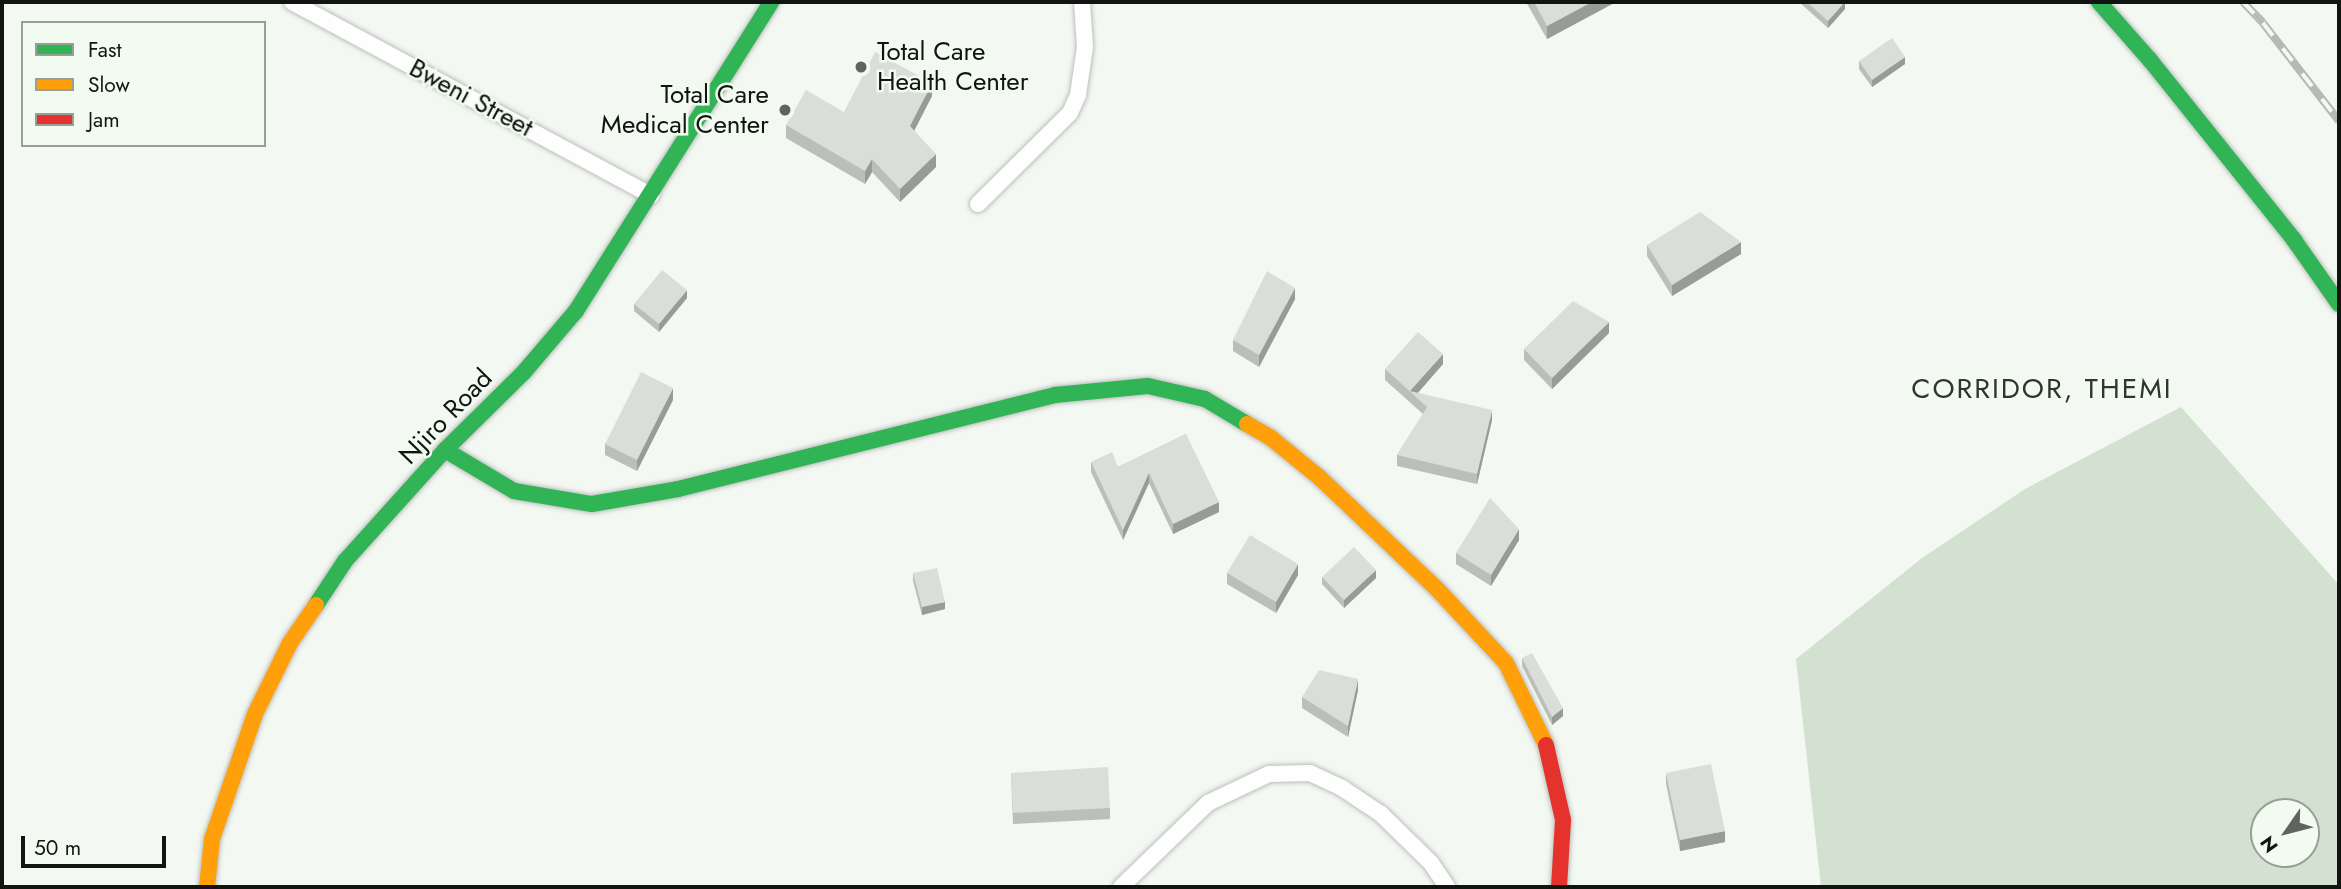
<!DOCTYPE html>
<style>
body{margin:0}
#map{position:relative;width:2341px;height:889px;overflow:hidden;background:#f3f8f2;font-family:Jost,sans-serif}
div>[style]{position:absolute}
.forest>*{inset:0;background:#d3e2d0}
.roads{filter:drop-shadow(0 0 2px #bdc0bc) drop-shadow(0 0 2px #bdc0bc)}
.street>*{height:16px;margin:-8px;padding:0 8px;transform-origin:8px;border-radius:8px;background:#fdfefd}
.fast>*{height:16px;margin:-8px;padding:0 8px;transform-origin:8px;border-radius:8px;background:#30b455}
.slow>*{height:16px;margin:-8px;padding:0 8px;transform-origin:8px;border-radius:8px;background:#ff9f0a}
.jam>*{height:16px;margin:-8px;padding:0 8px;transform-origin:8px;border-radius:8px;background:#e5322d}
.rail>*{height:8px;margin-top:-4px;transform-origin:0;background:repeating-linear-gradient(90deg,#f1fbef 0 16px,#b8b8b7 0 32px);box-sizing:border-box;border-block:2px solid #b8b8b7}
.wall>*{inset:0;background:#bbbebb}
.shaded-wall>*{inset:0;background:#999b98}
.building>*{inset:0;background:#daddd9}
.dots>*{width:19px;height:19px;translate:-50% -50%;box-sizing:border-box;border:4px solid #f1fbef;border-radius:50%}
span{translate:-50% -50%;white-space:nowrap;text-align:center;line-height:1.15;-webkit-text-stroke:5px #f1fbef;paint-order:stroke}
.poi-label{font-size:26px;color:#111410}
.left{translate:0 -50%;text-align:left}
.right{translate:-100% -50%;text-align:right}
.street-label{font-size:26px;color:#111410}
.neighbourhood-label{font-size:28px;color:#2f362d;letter-spacing:2px}
.frame{position:absolute;inset:0;border:4px solid #111410;pointer-events:none}
.legend{position:absolute;left:21px;top:21px;width:245px;height:126px;box-sizing:border-box;background:#f1fbef;border:2px solid #979f96;margin:0;padding:9px 12px;list-style:none;font-size:21px;color:#111410}
.legend li{display:flex;align-items:center;gap:14px;height:35px}
.legend b{width:35px;border:2px solid #979f96}
.north{position:absolute;left:2250px;top:798px;width:70px;height:70px;box-sizing:border-box;background:#f1fbef;border:2px solid #979f96;border-radius:50%;rotate:235deg;font-size:19px;font-weight:700;line-height:28px;text-align:center;color:#111410}
.north::after{content:'';display:block;margin:auto;width:24px;height:32px;background:#60645f;clip-path:polygon(50% 0,100% 100%,50% 72%,0 100%)}
.scale{position:absolute;left:21px;top:836px;width:145px;height:32px;box-sizing:border-box;border:4px solid #111410;border-top:0;padding-left:9px;font-size:21px;line-height:24px;white-space:nowrap;color:#111410;-webkit-text-stroke:5px #f1fbef;paint-order:stroke}
</style>
<div id="map">
<div class="forest">
<div style="clip-path:polygon(evenodd,2181px 407px,2339px 585px,2339px 887px,1821px 887px,1796px 659px,1922px 558px,2025px 489px,2181px 407px,2264px 812px,2306px 812px,2306px 854px,2264px 854px,2264px 812px)"></div>
</div>
<div class="roads">
<div class="street">
<div style="left:292px;top:2px;width:408px;rotate:28.3deg"></div>
<div style="left:978px;top:204px;width:129px;rotate:-44.7deg"></div>
<div style="left:1070px;top:113px;width:20px;rotate:-66deg"></div>
<div style="left:1078px;top:95px;width:49px;rotate:-81.7deg"></div>
<div style="left:1085px;top:47px;width:45px;rotate:-93.8deg"></div>
<div style="left:1121px;top:887px;width:121px;rotate:-44deg"></div>
<div style="left:1208px;top:803px;width:68px;rotate:-25.4deg"></div>
<div style="left:1269px;top:774px;width:41px;rotate:-1.4deg"></div>
<div style="left:1310px;top:773px;width:35px;rotate:25deg"></div>
<div style="left:1342px;top:788px;width:47px;rotate:33.7deg"></div>
<div style="left:1381px;top:814px;width:70px;rotate:44.4deg"></div>
<div style="left:1431px;top:863px;width:29px;rotate:56deg"></div>
</div>
<div class="fast">
<div style="left:2099px;top:2px;width:77px;rotate:48.7deg"></div>
<div style="left:2150px;top:60px;width:231px;rotate:51.3deg"></div>
<div style="left:2294px;top:240px;width:78px;rotate:54.9deg"></div>
<div style="left:445px;top:450px;width:80px;rotate:30.7deg"></div>
<div style="left:514px;top:491px;width:79px;rotate:9.5deg"></div>
<div style="left:592px;top:504px;width:87px;rotate:-9.9deg"></div>
<div style="left:678px;top:489px;width:389px;rotate:-14deg"></div>
<div style="left:1055px;top:395px;width:93px;rotate:-5.5deg"></div>
<div style="left:1148px;top:386px;width:58px;rotate:12.8deg"></div>
<div style="left:1205px;top:399px;width:49px;rotate:30.8deg"></div>
<div style="left:316px;top:605px;width:53px;rotate:-56.6deg"></div>
<div style="left:345px;top:561px;width:149px;rotate:-48deg"></div>
<div style="left:445px;top:450px;width:111px;rotate:-44.6deg"></div>
<div style="left:524px;top:372px;width:80px;rotate:-49.6deg"></div>
<div style="left:576px;top:311px;width:365px;rotate:-57.7deg"></div>
</div>
<div class="slow">
<div style="left:1247px;top:424px;width:28px;rotate:30deg"></div>
<div style="left:1271px;top:438px;width:62px;rotate:39.1deg"></div>
<div style="left:1319px;top:477px;width:163px;rotate:43.5deg"></div>
<div style="left:1437px;top:589px;width:101px;rotate:47deg"></div>
<div style="left:1506px;top:663px;width:91px;rotate:64deg"></div>
<div style="left:207px;top:887px;width:48px;rotate:-84.1deg"></div>
<div style="left:212px;top:839px;width:132px;rotate:-71deg"></div>
<div style="left:255px;top:714px;width:79px;rotate:-63.8deg"></div>
<div style="left:290px;top:643px;width:46px;rotate:-55.6deg"></div>
</div>
<div class="jam">
<div style="left:1546px;top:745px;width:77px;rotate:77.2deg"></div>
<div style="left:1563px;top:820px;width:67px;rotate:93.4deg"></div>
</div>
</div>
<div class="rail">
<div style="left:2243px;top:2px;width:29px;rotate:46deg"></div>
<div style="left:2263px;top:23px;width:124px;rotate:52.2deg"></div>
</div>
<div class="wall">
<div style="clip-path:polygon(1526px 2px,1616px 2px,1547px 39px)"></div>
<div style="clip-path:polygon(1799px 2px,1845px 2px,1845px 9px,1828px 28px)"></div>
<div style="clip-path:polygon(1859px 61px,1905px 64px,1872px 87px,1859px 69px)"></div>
<div style="clip-path:polygon(932px 96px,914px 130px,936px 167px,900px 202px,872px 172px,865px 184px,786px 138px,786px 125px)"></div>
<div style="clip-path:polygon(1647px 245px,1741px 254px,1672px 296px,1647px 256px)"></div>
<div style="clip-path:polygon(687px 298px,659px 332px,634px 311px,634px 304px)"></div>
<div style="clip-path:polygon(1295px 299px,1259px 367px,1233px 351px,1233px 340px)"></div>
<div style="clip-path:polygon(1609px 333px,1552px 389px,1524px 360px,1524px 349px)"></div>
<div style="clip-path:polygon(1443px 364px,1418px 393px,1492px 420px,1477px 484px,1397px 466px,1397px 455px,1423px 414px,1385px 380px,1385px 369px)"></div>
<div style="clip-path:polygon(673px 400px,637px 471px,605px 455px,605px 444px)"></div>
<div style="clip-path:polygon(1186px 434px,1219px 512px,1173px 534px,1149px 483px,1123px 540px,1091px 472px,1091px 462px,1118px 467px)"></div>
<div style="clip-path:polygon(1519px 540px,1491px 586px,1456px 564px,1456px 553px)"></div>
<div style="clip-path:polygon(913px 573px,945px 609px,922px 615px,913px 581px)"></div>
<div style="clip-path:polygon(1227px 573px,1298px 575px,1276px 613px,1227px 584px)"></div>
<div style="clip-path:polygon(1322px 577px,1376px 578px,1344px 608px,1322px 584px)"></div>
<div style="clip-path:polygon(1522px 658px,1563px 716px,1552px 725px,1522px 666px)"></div>
<div style="clip-path:polygon(1358px 690px,1348px 737px,1302px 708px,1302px 697px)"></div>
<div style="clip-path:polygon(1011px 773px,1110px 808px,1110px 819px,1013px 824px)"></div>
<div style="clip-path:polygon(1666px 773px,1725px 842px,1680px 851px,1666px 784px)"></div>
</div>
<div class="shaded-wall">
<div style="clip-path:polygon(1592px 2px,1616px 2px,1547px 39px,1547px 26px)"></div>
<div style="clip-path:polygon(1845px 2px,1845px 9px,1828px 28px,1828px 21px)"></div>
<div style="clip-path:polygon(1905px 57px,1905px 64px,1872px 87px,1872px 80px)"></div>
<div style="clip-path:polygon(932px 83px,932px 96px,910px 139px,910px 126px)"></div>
<div style="clip-path:polygon(936px 154px,936px 167px,900px 202px,900px 189px)"></div>
<div style="clip-path:polygon(872px 159px,872px 172px,865px 184px,865px 171px)"></div>
<div style="clip-path:polygon(1741px 242px,1741px 254px,1672px 296px,1672px 285px)"></div>
<div style="clip-path:polygon(1295px 288px,1295px 299px,1259px 367px,1259px 355px)"></div>
<div style="clip-path:polygon(687px 290px,687px 298px,659px 332px,659px 324px)"></div>
<div style="clip-path:polygon(1609px 322px,1609px 333px,1552px 389px,1552px 378px)"></div>
<div style="clip-path:polygon(1443px 354px,1443px 364px,1415px 396px,1410px 391px)"></div>
<div style="clip-path:polygon(673px 388px,673px 400px,637px 471px,637px 460px)"></div>
<div style="clip-path:polygon(1492px 410px,1492px 420px,1477px 484px,1477px 474px)"></div>
<div style="clip-path:polygon(1149px 473px,1149px 483px,1123px 540px,1123px 530px)"></div>
<div style="clip-path:polygon(1219px 502px,1219px 512px,1173px 534px,1173px 524px)"></div>
<div style="clip-path:polygon(1519px 529px,1519px 540px,1491px 586px,1491px 575px)"></div>
<div style="clip-path:polygon(1298px 564px,1298px 575px,1276px 613px,1276px 602px)"></div>
<div style="clip-path:polygon(1376px 570px,1376px 578px,1344px 608px,1344px 600px)"></div>
<div style="clip-path:polygon(945px 602px,945px 609px,922px 615px,922px 607px)"></div>
<div style="clip-path:polygon(1358px 679px,1358px 690px,1348px 737px,1348px 726px)"></div>
<div style="clip-path:polygon(1563px 708px,1563px 716px,1552px 725px,1552px 717px)"></div>
<div style="clip-path:polygon(1725px 831px,1725px 842px,1680px 851px,1680px 840px)"></div>
</div>
<div class="building">
<div style="clip-path:polygon(1534px 2px,1592px 2px,1547px 26px)"></div>
<div style="clip-path:polygon(1807px 2px,1845px 2px,1828px 21px)"></div>
<div style="clip-path:polygon(1892px 38px,1905px 57px,1872px 80px,1859px 61px)"></div>
<div style="clip-path:polygon(875px 52px,932px 83px,910px 126px,936px 154px,900px 189px,872px 159px,865px 171px,786px 125px,806px 90px,844px 112px)"></div>
<div style="clip-path:polygon(1700px 212px,1741px 242px,1672px 285px,1647px 245px)"></div>
<div style="clip-path:polygon(662px 270px,687px 290px,659px 324px,634px 304px)"></div>
<div style="clip-path:polygon(1267px 271px,1295px 288px,1259px 355px,1233px 340px)"></div>
<div style="clip-path:polygon(1573px 301px,1609px 322px,1552px 378px,1524px 349px)"></div>
<div style="clip-path:polygon(1418px 332px,1443px 354px,1410px 391px,1492px 410px,1477px 474px,1397px 455px,1427px 407px,1385px 369px)"></div>
<div style="clip-path:polygon(641px 372px,673px 388px,637px 460px,605px 444px)"></div>
<div style="clip-path:polygon(1186px 434px,1219px 502px,1173px 524px,1149px 473px,1123px 530px,1091px 462px,1112px 452px,1118px 467px)"></div>
<div style="clip-path:polygon(1490px 498px,1519px 529px,1491px 575px,1456px 553px)"></div>
<div style="clip-path:polygon(1250px 535px,1298px 564px,1276px 602px,1227px 573px)"></div>
<div style="clip-path:polygon(1354px 547px,1376px 570px,1344px 600px,1322px 577px)"></div>
<div style="clip-path:polygon(937px 568px,945px 602px,922px 607px,913px 573px)"></div>
<div style="clip-path:polygon(1532px 653px,1563px 708px,1552px 717px,1522px 658px)"></div>
<div style="clip-path:polygon(1319px 670px,1358px 679px,1348px 726px,1302px 697px)"></div>
<div style="clip-path:polygon(1711px 764px,1725px 831px,1680px 840px,1666px 773px)"></div>
<div style="clip-path:polygon(1108px 767px,1110px 808px,1013px 813px,1011px 773px)"></div>
</div>
<div class="dots">
<div style="left:861px;top:67px;background:#60645f"></div>
<div style="left:785px;top:110px;background:#60645f"></div>
</div>
<div class="poi-label">
<span class="left" style="left:877px;top:67px">Total Care<br>Health Center</span>
<span class="right" style="left:769px;top:110px">Total Care<br>Medical Center</span>
</div>
<div class="street-label">
<span style="left:471px;top:98px;rotate:28deg">Bweni Street</span>
<span style="left:446px;top:417px;rotate:-46deg">Njiro Road</span>
</div>
<div class="neighbourhood-label">
<span style="left:2042px;top:389px">CORRIDOR, THEMI</span>
</div>
<div class="frame"></div>
<ul class="legend">
<li><b style="height:9px;background:#30b455"></b>Fast</li>
<li><b style="height:9px;background:#ff9f0a"></b>Slow</li>
<li><b style="height:9px;background:#e5322d"></b>Jam</li>
</ul>
<div class="north">N</div>
<div class="scale">50 m</div>
</div>
